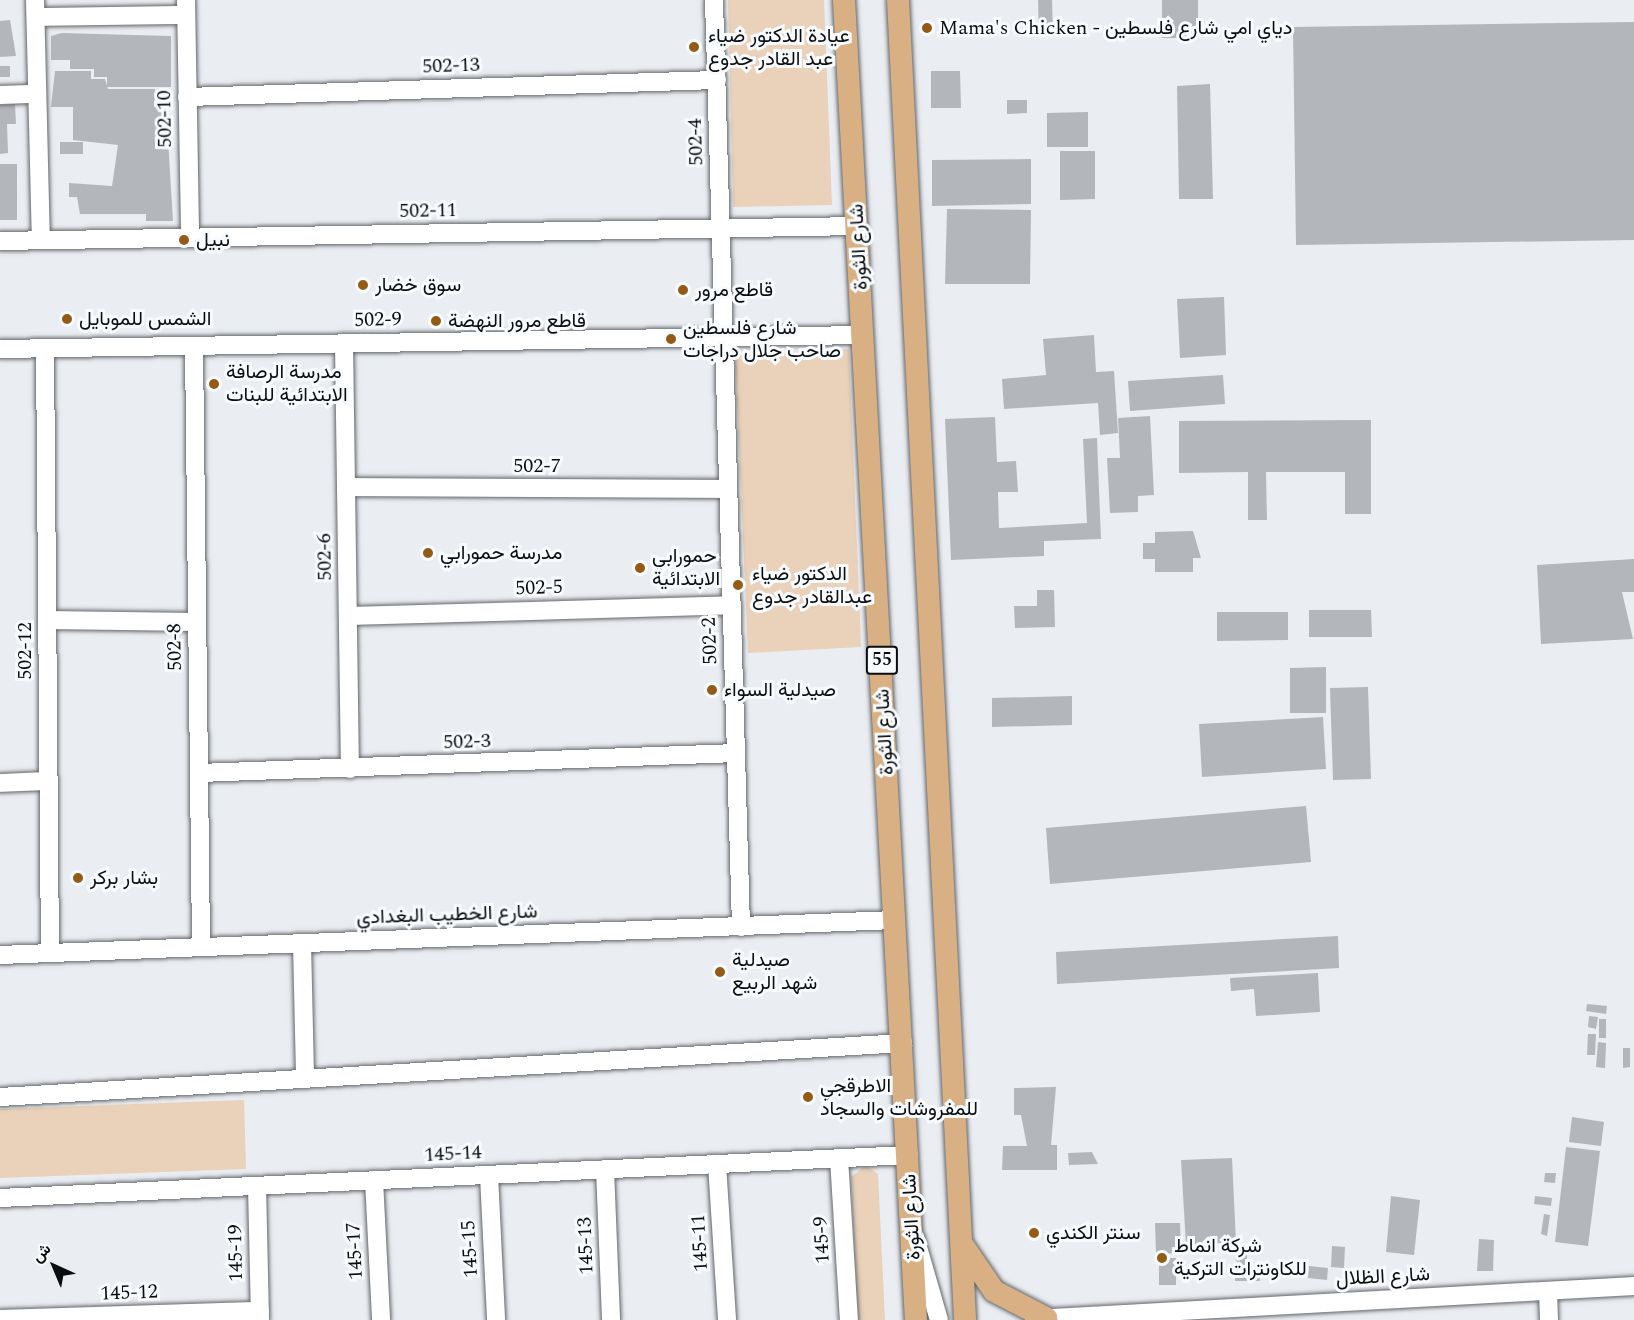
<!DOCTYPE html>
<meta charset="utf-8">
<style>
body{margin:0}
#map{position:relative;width:1634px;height:1320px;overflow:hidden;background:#eaeef3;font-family:Spectral,Vazirmatn,serif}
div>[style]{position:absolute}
.green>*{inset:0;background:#e9d1ba}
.building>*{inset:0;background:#b3b7bc}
.roads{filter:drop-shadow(0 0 2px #62666a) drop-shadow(0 0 2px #62666a)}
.minor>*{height:18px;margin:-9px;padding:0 9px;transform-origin:9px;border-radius:9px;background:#fff}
.major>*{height:22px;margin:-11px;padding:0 11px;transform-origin:11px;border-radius:11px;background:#d8b083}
.dots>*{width:16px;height:16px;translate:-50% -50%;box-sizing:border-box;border:3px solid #f8fbfe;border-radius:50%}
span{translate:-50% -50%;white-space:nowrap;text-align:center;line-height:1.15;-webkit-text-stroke:6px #f8fbfe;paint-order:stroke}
.shield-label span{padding:2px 4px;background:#f8fbfe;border:2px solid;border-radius:4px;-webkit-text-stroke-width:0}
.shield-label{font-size:18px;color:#0b0d0e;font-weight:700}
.poi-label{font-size:20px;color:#0b0d0e}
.left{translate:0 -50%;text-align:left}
.street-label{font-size:20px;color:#0b0d0e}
.north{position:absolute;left:24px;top:1236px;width:60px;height:60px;-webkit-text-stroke:4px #f8fbfe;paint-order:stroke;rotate:316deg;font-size:16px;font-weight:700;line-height:24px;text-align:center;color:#0b0d0e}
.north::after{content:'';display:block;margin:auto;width:21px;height:27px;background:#0b0d0e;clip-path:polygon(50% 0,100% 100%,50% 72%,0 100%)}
</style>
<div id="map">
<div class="green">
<div style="clip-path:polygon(728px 0,824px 0,832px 205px,733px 207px)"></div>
<div style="clip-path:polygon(849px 349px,861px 647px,748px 653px,735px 355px)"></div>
<div style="clip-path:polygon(244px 1100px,246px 1169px,0 1178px,0 1109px)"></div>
<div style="clip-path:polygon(866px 1165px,878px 1174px,885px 1320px,858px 1320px,851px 1177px)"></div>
</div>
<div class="building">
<div style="clip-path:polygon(1038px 0,1052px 0,1053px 35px,1039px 36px)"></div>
<div style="clip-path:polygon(1162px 0,1198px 0,1198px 38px,1162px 38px)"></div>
<div style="clip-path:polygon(10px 20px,16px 56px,0 57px,0 21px)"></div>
<div style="clip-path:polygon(1634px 22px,1634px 240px,1296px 245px,1293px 27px)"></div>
<div style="clip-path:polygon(62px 33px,171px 36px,171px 87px,107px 87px,107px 77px,94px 77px,94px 69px,70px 69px,70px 60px,51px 60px,51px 36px)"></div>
<div style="clip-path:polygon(0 66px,10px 66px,10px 77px,0 77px)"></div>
<div style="clip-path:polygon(55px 71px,91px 71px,91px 79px,105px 79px,108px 89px,155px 89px,154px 107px,166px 107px,173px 221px,146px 221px,146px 214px,80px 214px,77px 197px,69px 197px,69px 183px,112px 186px,118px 145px,73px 140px,73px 107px,51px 107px)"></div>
<div style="clip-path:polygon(931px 71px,960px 71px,961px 108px,931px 108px)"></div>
<div style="clip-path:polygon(1210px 84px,1213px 199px,1179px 199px,1177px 86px)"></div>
<div style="clip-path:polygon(1007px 100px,1027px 100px,1027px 113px,1007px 114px)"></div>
<div style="clip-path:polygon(15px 104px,16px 124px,7px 124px,8px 153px,0 154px,0 105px)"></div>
<div style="clip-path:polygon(1088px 112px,1088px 147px,1047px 147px,1047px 113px)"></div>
<div style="clip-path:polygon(60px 142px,83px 142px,83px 154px,60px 154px)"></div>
<div style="clip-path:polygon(1060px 151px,1095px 151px,1095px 199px,1060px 200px)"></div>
<div style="clip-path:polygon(1031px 159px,1031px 204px,932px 206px,932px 160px)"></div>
<div style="clip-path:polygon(0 164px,17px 164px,17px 220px,0 220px)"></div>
<div style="clip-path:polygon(947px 209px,1031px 210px,1030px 284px,945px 284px)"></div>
<div style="clip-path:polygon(1224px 297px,1226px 355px,1180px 358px,1177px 299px)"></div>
<div style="clip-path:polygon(1094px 335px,1096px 372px,1114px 371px,1118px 433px,1100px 435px,1098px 403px,1004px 409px,1002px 379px,1046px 375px,1043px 339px)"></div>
<div style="clip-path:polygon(1223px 375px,1225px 404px,1130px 411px,1128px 381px)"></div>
<div style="clip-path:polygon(1150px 416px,1154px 495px,1138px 496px,1138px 512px,1110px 513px,1107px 458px,1120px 458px,1118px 418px)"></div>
<div style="clip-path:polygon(995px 417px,997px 462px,1016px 461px,1018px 492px,998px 492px,999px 528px,1087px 523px,1083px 439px,1097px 438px,1101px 539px,1044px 541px,1044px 556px,951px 560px,945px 419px)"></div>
<div style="clip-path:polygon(1371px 420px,1371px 514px,1345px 514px,1345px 472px,1266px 472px,1267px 520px,1248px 520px,1248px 472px,1179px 473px,1179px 421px)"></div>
<div style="clip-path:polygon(1193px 531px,1201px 558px,1193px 558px,1193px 572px,1155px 572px,1155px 559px,1143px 559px,1143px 543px,1155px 543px,1155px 532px)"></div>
<div style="clip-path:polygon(1634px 559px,1634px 592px,1622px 592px,1633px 639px,1541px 644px,1537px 565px)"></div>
<div style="clip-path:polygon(1037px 590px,1054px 590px,1055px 627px,1015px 628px,1014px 606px,1037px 606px)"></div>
<div style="clip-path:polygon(1309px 610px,1371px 610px,1372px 637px,1309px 637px)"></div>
<div style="clip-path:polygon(1217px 612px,1288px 612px,1288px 640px,1217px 641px)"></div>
<div style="clip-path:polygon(1326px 667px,1326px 713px,1290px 713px,1290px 668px)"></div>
<div style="clip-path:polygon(1368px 687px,1371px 779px,1333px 780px,1330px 688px)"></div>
<div style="clip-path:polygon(1072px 696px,1072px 725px,992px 727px,992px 698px)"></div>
<div style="clip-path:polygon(1323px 717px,1326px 769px,1202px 777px,1199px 724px)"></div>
<div style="clip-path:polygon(1306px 806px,1311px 862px,1050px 884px,1046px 828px)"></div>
<div style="clip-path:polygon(1338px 936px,1339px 968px,1057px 984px,1056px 952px)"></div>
<div style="clip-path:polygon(1318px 973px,1320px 1012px,1256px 1016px,1254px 989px,1231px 991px,1230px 978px)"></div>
<div style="clip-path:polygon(1587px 1004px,1607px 1006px,1606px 1014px,1586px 1011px)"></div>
<div style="clip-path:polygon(1589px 1016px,1598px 1017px,1596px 1029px,1588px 1027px)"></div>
<div style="clip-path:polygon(1599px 1019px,1606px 1019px,1606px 1038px,1599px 1038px)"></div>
<div style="clip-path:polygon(1588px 1034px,1596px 1034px,1595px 1055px,1587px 1055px)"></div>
<div style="clip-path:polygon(1598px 1042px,1606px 1043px,1605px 1068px,1596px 1067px)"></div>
<div style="clip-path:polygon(1623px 1048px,1630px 1048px,1630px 1067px,1623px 1068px)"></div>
<div style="clip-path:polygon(1056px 1087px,1051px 1145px,1057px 1145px,1057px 1170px,1002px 1170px,1003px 1146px,1027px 1146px,1021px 1115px,1014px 1115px,1014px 1088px)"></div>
<div style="clip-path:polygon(1572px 1117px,1604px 1122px,1601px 1146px,1569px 1142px)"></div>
<div style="clip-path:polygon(1566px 1147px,1600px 1151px,1588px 1246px,1555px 1242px)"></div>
<div style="clip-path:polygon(1092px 1152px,1098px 1164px,1069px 1165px,1068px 1153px)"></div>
<div style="clip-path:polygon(1232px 1158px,1236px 1242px,1186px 1245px,1181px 1160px)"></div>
<div style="clip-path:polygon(1545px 1173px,1556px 1173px,1555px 1183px,1544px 1182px)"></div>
<div style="clip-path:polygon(1391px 1196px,1420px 1200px,1414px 1255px,1386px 1252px)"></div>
<div style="clip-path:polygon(1535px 1196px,1552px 1198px,1551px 1206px,1534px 1204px)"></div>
<div style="clip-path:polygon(1544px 1214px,1550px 1215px,1547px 1236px,1541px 1234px)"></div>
<div style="clip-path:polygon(1155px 1223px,1180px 1223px,1181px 1253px,1156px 1254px)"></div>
<div style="clip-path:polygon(1479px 1239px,1494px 1240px,1493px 1271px,1477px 1271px)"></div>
<div style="clip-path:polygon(1332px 1246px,1345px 1247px,1344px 1268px,1331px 1267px)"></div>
<div style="clip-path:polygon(1247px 1253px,1247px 1267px,1259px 1267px,1260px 1281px,1235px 1281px,1236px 1254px)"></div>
<div style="clip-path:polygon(1159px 1258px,1176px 1258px,1176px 1285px,1159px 1285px)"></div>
<div style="clip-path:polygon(1309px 1266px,1328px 1268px,1327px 1280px,1308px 1278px)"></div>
</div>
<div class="roads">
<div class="minor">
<div style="left:35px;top:0;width:240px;rotate:88.6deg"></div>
<div style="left:186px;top:0;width:237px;rotate:89deg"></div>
<div style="left:714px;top:0;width:927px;rotate:88.33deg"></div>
<div style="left:36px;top:17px;width:150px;rotate:-0.8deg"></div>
<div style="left:0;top:95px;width:37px;rotate:-2deg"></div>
<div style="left:187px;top:97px;width:530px;rotate:-1.84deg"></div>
<div style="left:0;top:241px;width:858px;rotate:-1deg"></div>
<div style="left:344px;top:343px;width:426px;rotate:89.2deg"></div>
<div style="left:194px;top:346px;width:601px;rotate:89.33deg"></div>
<div style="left:45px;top:348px;width:605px;rotate:89.53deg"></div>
<div style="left:0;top:349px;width:864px;rotate:-0.93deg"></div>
<div style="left:346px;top:487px;width:382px;rotate:0.3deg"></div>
<div style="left:348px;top:616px;width:384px;rotate:-1.6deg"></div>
<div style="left:47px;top:620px;width:150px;rotate:0.8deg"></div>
<div style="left:199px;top:773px;width:537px;rotate:-2.13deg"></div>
<div style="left:0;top:783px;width:48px;rotate:-2.4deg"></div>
<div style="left:302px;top:943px;width:136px;rotate:88.7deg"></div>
<div style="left:0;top:955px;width:897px;rotate:-2.24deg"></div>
<div style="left:0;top:1097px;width:905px;rotate:-3.42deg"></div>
<div style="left:839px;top:1158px;width:162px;rotate:86.5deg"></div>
<div style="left:717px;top:1164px;width:156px;rotate:86.3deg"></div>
<div style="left:605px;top:1169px;width:151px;rotate:87.7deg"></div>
<div style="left:489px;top:1175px;width:145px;rotate:87.2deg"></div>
<div style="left:374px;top:1180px;width:140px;rotate:87.1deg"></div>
<div style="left:257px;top:1186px;width:134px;rotate:88.7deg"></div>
<div style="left:0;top:1198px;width:910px;rotate:-2.71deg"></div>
<div style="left:915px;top:1237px;width:86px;rotate:73.9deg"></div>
<div style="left:1548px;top:1291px;width:29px;rotate:88deg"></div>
<div style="left:0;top:1319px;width:260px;rotate:-1.8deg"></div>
<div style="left:1034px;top:1319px;width:601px;rotate:-3.15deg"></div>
</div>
<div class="major">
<div style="left:844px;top:0;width:1322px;rotate:86.88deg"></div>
<div style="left:898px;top:0;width:1322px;rotate:87.09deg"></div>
<div style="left:964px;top:1247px;width:53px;rotate:55.7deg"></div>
<div style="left:994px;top:1291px;width:59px;rotate:27.4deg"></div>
</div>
</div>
<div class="dots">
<div style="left:927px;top:28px;background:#945b16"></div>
<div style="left:694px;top:47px;background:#945b16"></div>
<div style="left:184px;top:240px;background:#945b16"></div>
<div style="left:363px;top:285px;background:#945b16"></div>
<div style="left:683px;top:290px;background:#945b16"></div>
<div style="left:67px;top:319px;background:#945b16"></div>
<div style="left:436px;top:321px;background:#945b16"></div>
<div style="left:671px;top:339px;background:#945b16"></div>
<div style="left:214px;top:384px;background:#945b16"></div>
<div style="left:428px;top:553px;background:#945b16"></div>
<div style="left:640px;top:568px;background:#945b16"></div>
<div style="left:738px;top:585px;background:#945b16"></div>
<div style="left:712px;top:690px;background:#945b16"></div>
<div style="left:78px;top:878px;background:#945b16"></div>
<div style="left:720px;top:972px;background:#945b16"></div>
<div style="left:808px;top:1097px;background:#945b16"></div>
<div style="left:1034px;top:1233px;background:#945b16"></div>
<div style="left:1162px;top:1258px;background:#945b16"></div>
</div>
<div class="shield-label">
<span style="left:882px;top:660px">55</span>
</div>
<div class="poi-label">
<span class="left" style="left:939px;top:28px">Mama's Chicken - دياي امي شارع فلسطين</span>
<span class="left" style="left:708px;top:48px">عيادة الدكتور ضياء<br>عبد القادر جدوع</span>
<span class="left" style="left:196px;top:240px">نبيل</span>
<span class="left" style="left:375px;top:285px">سوق خضار</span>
<span class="left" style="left:695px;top:290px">قاطع مرور</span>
<span class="left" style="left:79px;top:319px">الشمس للموبايل</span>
<span class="left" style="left:448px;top:321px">قاطع مرور النهضة</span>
<span class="left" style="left:683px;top:340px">شارع فلسطين<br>صاحب جلال دراجات</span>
<span class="left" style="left:226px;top:384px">مدرسة الرصافة<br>الابتدائية للبنات</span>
<span class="left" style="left:440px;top:553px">مدرسة حمورابي</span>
<span class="left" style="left:652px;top:568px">حمورابي<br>الابتدائية</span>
<span class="left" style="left:752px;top:586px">الدكتور ضياء<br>عبدالقادر جدوع</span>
<span class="left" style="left:724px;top:690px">صيدلية السواء</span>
<span class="left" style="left:90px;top:878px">بشار بركر</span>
<span class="left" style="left:732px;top:972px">صيدلية<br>شهد الربيع</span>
<span class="left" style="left:820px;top:1098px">الاطرقجي<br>للمفروشات والسجاد</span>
<span class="left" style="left:1046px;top:1233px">سنتر الكندي</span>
<span class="left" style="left:1174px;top:1258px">شركة انماط<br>للكاونترات التركية</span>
</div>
<div class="street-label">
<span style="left:451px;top:66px;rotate:-2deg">502-13</span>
<span style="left:165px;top:119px;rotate:-91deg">502-10</span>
<span style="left:696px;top:142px;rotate:-92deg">502-4</span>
<span style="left:428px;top:211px;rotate:-1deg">502-11</span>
<span style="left:859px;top:247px;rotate:-93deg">شارع الثورة</span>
<span style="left:378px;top:320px;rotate:-1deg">502-9</span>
<span style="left:537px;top:466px">502-7</span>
<span style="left:325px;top:557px;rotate:-91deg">502-6</span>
<span style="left:539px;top:588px;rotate:-2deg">502-5</span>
<span style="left:710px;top:641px;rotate:-92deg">502-2</span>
<span style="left:175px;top:647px;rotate:-91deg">502-8</span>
<span style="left:25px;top:651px;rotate:-90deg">502-12</span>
<span style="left:885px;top:732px;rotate:-93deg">شارع الثورة</span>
<span style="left:467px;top:742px;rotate:-2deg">502-3</span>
<span style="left:447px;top:915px;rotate:-2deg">شارع الخطيب البغدادي</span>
<span style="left:453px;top:1154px;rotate:-3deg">145-14</span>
<span style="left:912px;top:1217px;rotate:-93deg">شارع الثورة</span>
<span style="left:822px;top:1240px;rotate:-93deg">145-9</span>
<span style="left:700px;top:1243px;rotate:-93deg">145-11</span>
<span style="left:586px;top:1246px;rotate:-92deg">145-13</span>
<span style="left:470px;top:1249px;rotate:-93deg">145-15</span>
<span style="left:355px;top:1251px;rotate:-93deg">145-17</span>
<span style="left:236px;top:1253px;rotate:-91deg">145-19</span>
<span style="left:1383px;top:1277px;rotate:-3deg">شارع الظلال</span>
<span style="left:129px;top:1293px;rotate:-2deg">145-12</span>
</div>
<div class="north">ش</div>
</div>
